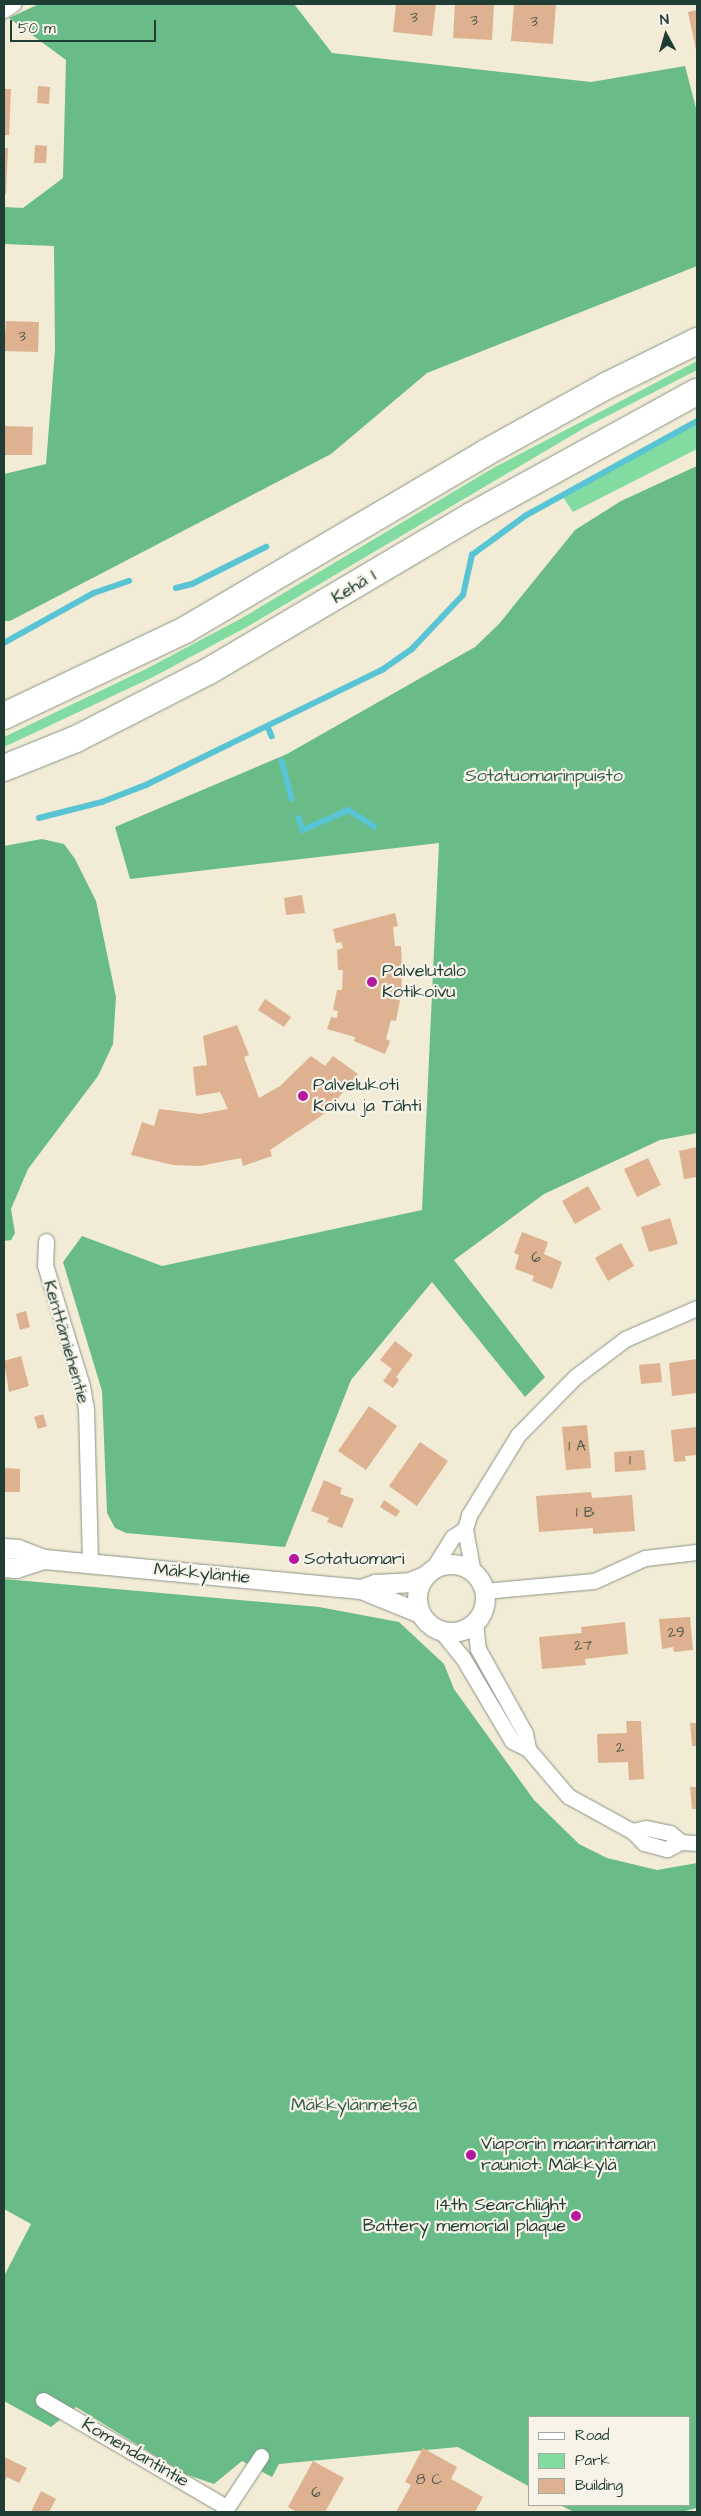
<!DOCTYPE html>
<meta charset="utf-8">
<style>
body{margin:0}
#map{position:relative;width:701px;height:2516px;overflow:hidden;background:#f2ebd5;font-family:"Architects Daughter",sans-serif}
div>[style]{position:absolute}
.green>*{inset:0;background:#82dca2}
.forest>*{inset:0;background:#69bc88}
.stream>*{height:5.5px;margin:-2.75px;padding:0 2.75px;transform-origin:2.75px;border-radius:2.75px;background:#59c4d3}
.building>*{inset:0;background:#deb290}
.roads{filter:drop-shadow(0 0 1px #889484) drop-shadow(0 0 1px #889484)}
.minor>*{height:15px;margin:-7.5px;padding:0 7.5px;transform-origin:7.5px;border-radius:7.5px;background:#fff}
.tertiary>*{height:19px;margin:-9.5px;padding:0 9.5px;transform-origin:9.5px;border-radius:9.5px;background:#fff}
.tertiary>.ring{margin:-9.5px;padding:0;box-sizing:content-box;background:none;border:19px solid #fff;border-radius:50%}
.trunk>*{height:26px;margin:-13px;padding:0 13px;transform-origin:13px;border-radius:13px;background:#fff}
.dots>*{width:14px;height:14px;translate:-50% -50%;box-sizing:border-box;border:2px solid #f7f3e8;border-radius:50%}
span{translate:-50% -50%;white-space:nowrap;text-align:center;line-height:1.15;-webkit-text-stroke:4.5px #f7f3e8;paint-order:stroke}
.number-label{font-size:15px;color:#4f5a4b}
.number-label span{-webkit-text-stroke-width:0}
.street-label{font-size:18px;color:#1f3d34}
.park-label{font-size:18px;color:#335d4a}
.poi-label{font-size:18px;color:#1f3d34}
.left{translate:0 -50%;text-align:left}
.right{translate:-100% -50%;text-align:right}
.frame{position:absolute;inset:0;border:5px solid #1f3d34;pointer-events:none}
.legend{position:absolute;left:528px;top:2416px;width:162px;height:90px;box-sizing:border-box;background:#f7f3e8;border:1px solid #a1aaa0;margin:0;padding:6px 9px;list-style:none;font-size:15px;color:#1f3d34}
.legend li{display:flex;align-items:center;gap:10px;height:25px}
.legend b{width:25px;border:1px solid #a1aaa0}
.north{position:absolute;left:641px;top:10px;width:50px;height:50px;-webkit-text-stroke:4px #f7f3e8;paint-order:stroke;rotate:354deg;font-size:14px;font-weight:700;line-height:20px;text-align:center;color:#1f3d34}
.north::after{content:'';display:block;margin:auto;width:18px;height:22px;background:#1f3d34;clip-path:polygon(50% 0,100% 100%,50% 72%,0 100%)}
.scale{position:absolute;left:10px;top:20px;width:146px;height:22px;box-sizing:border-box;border:2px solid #1f3d34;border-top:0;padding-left:6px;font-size:15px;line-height:18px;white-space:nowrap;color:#1f3d34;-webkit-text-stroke:4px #f7f3e8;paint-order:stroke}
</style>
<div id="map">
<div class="green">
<div style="clip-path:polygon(697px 361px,697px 370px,586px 427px,245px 628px,153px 677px,4px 747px,4px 737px,148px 668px,242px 618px,495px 467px)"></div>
<div style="clip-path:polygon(697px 424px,697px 449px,573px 512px,563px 497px)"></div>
</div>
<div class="forest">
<div style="clip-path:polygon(39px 4px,294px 4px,332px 53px,591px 82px,685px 66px,697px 112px,697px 266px,427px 373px,331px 454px,10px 621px,4px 621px,4px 474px,46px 464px,55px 350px,54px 246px,4px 244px,4px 207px,23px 208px,63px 178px,66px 60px,9px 18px)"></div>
<div style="clip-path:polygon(697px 466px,697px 1133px,660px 1140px,544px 1194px,454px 1260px,545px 1377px,525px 1397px,432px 1282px,351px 1380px,285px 1547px,126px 1533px,115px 1528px,107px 1513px,102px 1391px,63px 1262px,82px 1236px,162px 1266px,422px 1210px,439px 843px,130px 879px,115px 827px,287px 754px,475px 647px,499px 624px,575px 530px,621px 501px)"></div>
<div style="clip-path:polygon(42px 839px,64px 844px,75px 859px,96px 901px,116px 997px,113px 1044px,98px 1076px,28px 1169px,11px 1209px,15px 1233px,11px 1240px,4px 1241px,4px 846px)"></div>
<div style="clip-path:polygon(4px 1579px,319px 1607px,399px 1622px,444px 1664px,454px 1689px,534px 1800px,579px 1844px,607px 1858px,657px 1870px,697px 1863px,697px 2508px,681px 2512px,574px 2512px,560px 2505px,690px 2505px,690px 2417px,530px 2417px,530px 2487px,458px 2447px,279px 2464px,272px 2477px,242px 2461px,214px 2484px,185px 2474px,76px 2407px,51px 2427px,4px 2401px,4px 2276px,31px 2224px,4px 2209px)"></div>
</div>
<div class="stream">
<div style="left:176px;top:588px;width:16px;rotate:-14deg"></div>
<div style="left:192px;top:584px;width:83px;rotate:-26.6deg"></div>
<div style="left:4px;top:643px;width:103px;rotate:-29.1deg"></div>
<div style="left:94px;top:593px;width:37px;rotate:-19deg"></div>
<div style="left:268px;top:727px;width:10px;rotate:66deg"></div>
<div style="left:282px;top:761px;width:39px;rotate:75deg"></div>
<div style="left:39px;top:818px;width:65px;rotate:-14.3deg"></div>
<div style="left:102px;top:802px;width:47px;rotate:-21.1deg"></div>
<div style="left:146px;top:785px;width:263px;rotate:-26deg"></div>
<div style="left:382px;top:670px;width:37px;rotate:-35deg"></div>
<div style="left:412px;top:649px;width:74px;rotate:-46.6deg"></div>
<div style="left:463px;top:595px;width:41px;rotate:-77.3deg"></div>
<div style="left:472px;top:555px;width:66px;rotate:-36.3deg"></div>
<div style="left:525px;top:516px;width:196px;rotate:-28.9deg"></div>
<div style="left:299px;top:818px;width:13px;rotate:72deg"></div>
<div style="left:303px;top:830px;width:50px;rotate:-23.5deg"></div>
<div style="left:349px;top:810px;width:30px;rotate:33deg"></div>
</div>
<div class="building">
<div style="clip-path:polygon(396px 4px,436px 4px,432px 36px,393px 32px)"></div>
<div style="clip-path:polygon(455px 4px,494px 4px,492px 40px,453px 38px)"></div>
<div style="clip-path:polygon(514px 4px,556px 4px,553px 44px,511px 41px)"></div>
<div style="clip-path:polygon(697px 10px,697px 50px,696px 50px,688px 12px)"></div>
<div style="clip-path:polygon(38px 86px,50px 87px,49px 104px,37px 103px)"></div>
<div style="clip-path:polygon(4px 89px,11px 89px,9px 135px,4px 135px)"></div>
<div style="clip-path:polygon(35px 145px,47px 146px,46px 163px,34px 163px)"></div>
<div style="clip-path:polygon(4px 148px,8px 148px,6px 194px,4px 194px)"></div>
<div style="clip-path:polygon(6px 321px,39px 322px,38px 352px,4px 351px)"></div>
<div style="clip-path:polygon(5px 426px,33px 427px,32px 455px,4px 455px)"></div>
<div style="clip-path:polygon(302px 895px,305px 913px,286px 915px,284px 898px)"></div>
<div style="clip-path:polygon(395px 913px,398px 926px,393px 927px,395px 946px,401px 946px,402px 967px,396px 968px,397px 974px,402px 974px,401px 993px,395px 993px,394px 999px,400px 1000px,396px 1021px,391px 1020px,386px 1039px,390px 1041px,385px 1054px,354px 1041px,355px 1037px,327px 1029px,331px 1017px,337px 1018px,338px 1011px,333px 1010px,337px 990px,342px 990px,343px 970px,338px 970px,337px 950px,343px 948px,341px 942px,336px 943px,333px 929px)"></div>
<div style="clip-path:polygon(265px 999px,291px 1017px,284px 1027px,258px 1010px)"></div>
<div style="clip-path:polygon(237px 1025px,249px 1055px,244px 1057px,259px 1098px,280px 1086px,311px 1056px,325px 1066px,333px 1056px,358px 1074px,327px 1112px,270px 1150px,272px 1156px,243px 1166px,241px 1158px,200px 1166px,173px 1165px,131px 1155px,142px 1122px,154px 1126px,159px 1109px,200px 1114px,228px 1109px,220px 1092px,196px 1096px,193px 1067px,207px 1065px,203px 1036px)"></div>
<div style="clip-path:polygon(697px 1147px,697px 1177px,684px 1179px,679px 1151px)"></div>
<div style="clip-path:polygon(648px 1158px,661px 1185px,637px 1197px,624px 1169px)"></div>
<div style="clip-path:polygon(588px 1186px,601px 1209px,575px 1224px,562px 1201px)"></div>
<div style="clip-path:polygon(670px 1218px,678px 1244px,649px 1252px,641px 1227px)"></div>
<div style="clip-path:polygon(522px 1232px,548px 1242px,544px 1254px,562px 1262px,552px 1289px,532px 1281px,534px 1276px,515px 1269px,519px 1255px,514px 1253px)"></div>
<div style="clip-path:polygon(621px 1243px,634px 1266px,608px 1281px,595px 1258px)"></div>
<div style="clip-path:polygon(26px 1311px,30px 1327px,20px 1330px,16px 1314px)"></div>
<div style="clip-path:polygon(395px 1341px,413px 1355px,396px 1377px,399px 1380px,393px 1388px,383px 1381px,392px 1369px,380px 1360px)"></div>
<div style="clip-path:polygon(21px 1356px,29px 1386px,9px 1392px,4px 1361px)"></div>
<div style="clip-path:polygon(697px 1359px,697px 1393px,672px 1396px,669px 1363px)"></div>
<div style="clip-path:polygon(660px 1363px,662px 1382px,641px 1384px,639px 1365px)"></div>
<div style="clip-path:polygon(369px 1406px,397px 1426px,366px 1470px,338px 1451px)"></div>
<div style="clip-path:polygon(43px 1414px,47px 1426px,38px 1429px,34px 1417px)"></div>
<div style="clip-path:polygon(587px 1425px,591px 1468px,566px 1470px,562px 1427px)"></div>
<div style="clip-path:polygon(697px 1427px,697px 1455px,685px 1456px,686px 1461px,674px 1462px,671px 1430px)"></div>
<div style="clip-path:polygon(420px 1442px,448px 1461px,417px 1506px,389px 1486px)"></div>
<div style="clip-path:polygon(644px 1450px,646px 1470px,615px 1472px,614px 1452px)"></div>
<div style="clip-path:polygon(4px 1468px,20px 1469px,20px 1492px,4px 1492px)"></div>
<div style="clip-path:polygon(324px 1480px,342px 1488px,340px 1494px,354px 1499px,342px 1528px,327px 1522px,329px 1518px,311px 1511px)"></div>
<div style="clip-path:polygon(591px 1492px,592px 1498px,632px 1495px,635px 1531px,593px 1534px,593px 1528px,539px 1532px,536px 1496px)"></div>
<div style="clip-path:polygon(384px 1500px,400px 1511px,396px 1517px,380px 1507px)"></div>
<div style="clip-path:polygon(690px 1617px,693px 1650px,674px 1652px,673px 1647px,662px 1649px,659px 1619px)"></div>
<div style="clip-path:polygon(625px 1622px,628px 1654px,585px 1659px,586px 1665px,542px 1669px,539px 1637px,582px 1633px,581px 1627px)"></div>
<div style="clip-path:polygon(626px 1721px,641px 1721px,644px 1779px,629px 1780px,628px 1762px,598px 1763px,597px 1734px,627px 1733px)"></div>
<div style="clip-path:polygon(690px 1723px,697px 1723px,697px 1746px,692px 1746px)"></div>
<div style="clip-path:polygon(690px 1787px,697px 1787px,697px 1809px,692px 1809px)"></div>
<div style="clip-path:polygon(423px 2448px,457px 2467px,451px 2479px,483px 2497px,475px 2512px,396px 2512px,411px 2485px,405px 2482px)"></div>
<div style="clip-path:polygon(4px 2457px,27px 2468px,19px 2483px,7px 2477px,4px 2482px)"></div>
<div style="clip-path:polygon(313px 2461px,344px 2478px,325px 2512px,297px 2512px,288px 2507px)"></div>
<div style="clip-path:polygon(41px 2491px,56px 2499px,49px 2512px,31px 2512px)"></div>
</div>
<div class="roads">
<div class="minor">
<div style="left:4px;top:10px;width:11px;rotate:-34deg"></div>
<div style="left:46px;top:1241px;width:24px;rotate:92deg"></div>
<div style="left:45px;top:1265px;width:127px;rotate:73deg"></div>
<div style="left:82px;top:1386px;width:22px;rotate:80deg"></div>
<div style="left:86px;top:1408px;width:155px;rotate:88.5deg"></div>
<div style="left:432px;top:1570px;width:39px;rotate:-58deg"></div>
<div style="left:453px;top:1537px;width:14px;rotate:-34deg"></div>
<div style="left:473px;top:1573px;width:45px;rotate:-100.3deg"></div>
<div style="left:465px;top:1529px;width:15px;rotate:-74deg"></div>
<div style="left:469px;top:1515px;width:94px;rotate:-58.5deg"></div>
<div style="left:518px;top:1435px;width:81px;rotate:-45.5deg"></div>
<div style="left:575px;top:1377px;width:63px;rotate:-37.2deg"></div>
<div style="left:625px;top:1339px;width:78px;rotate:-23.3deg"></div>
<div style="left:484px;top:1591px;width:110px;rotate:-5.2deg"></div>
<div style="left:594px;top:1581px;width:56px;rotate:-24.3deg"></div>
<div style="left:645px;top:1558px;width:52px;rotate:-6.6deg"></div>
<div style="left:475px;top:1622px;width:27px;rotate:84deg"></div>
<div style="left:478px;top:1649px;width:96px;rotate:60.8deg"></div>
<div style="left:525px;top:1733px;width:16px;rotate:79deg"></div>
<div style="left:441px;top:1631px;width:35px;rotate:51deg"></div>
<div style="left:463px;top:1658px;width:96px;rotate:59.4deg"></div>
<div style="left:512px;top:1741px;width:18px;rotate:27deg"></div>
<div style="left:528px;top:1749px;width:62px;rotate:49.6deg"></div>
<div style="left:568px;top:1796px;width:73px;rotate:28.7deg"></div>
<div style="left:632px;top:1831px;width:17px;rotate:45deg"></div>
<div style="left:644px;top:1843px;width:24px;rotate:15deg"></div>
<div style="left:667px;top:1849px;width:16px;rotate:-27deg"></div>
<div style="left:681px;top:1842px;width:16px;rotate:4deg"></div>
<div style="left:632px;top:1831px;width:14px;rotate:-12deg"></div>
<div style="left:646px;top:1828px;width:25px;rotate:12deg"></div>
<div style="left:670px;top:1833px;width:14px;rotate:39deg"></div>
<div style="left:43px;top:2400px;width:212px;rotate:30.3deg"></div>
<div style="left:224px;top:2512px;width:67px;rotate:-56.5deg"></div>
</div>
<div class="tertiary">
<div style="left:4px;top:1548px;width:14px;rotate:4deg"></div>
<div style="left:18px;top:1549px;width:28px;rotate:21deg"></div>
<div style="left:44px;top:1559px;width:318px;rotate:5.4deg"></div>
<div style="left:361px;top:1589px;width:15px;rotate:-20deg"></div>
<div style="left:375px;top:1584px;width:34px;rotate:-3deg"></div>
<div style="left:409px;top:1582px;width:17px;rotate:-21deg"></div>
<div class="ring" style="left:417px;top:1564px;width:49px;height:49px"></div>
<div style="left:4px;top:1567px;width:12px;rotate:5deg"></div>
<div style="left:16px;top:1568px;width:29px;rotate:-18deg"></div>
<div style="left:361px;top:1589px;width:64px;rotate:22.1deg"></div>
</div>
<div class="trunk">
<div style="left:4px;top:716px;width:200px;rotate:-25.4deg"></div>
<div style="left:185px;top:630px;width:348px;rotate:-30.5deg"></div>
<div style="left:485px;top:453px;width:138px;rotate:-29deg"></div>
<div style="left:606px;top:386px;width:102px;rotate:-26.3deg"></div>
<div style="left:4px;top:768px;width:78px;rotate:-21.9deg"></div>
<div style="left:76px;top:739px;width:149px;rotate:-27.1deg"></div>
<div style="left:209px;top:671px;width:304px;rotate:-30.6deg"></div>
<div style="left:471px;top:516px;width:258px;rotate:-28.8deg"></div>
</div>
</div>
<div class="dots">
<div style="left:372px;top:982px;background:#b5179e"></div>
<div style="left:303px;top:1096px;background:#b5179e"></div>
<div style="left:294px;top:1559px;background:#b5179e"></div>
<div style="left:471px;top:2155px;background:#b5179e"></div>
<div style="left:576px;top:2216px;background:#b5179e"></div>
</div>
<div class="number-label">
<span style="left:414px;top:18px">3</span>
<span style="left:474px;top:21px">3</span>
<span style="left:534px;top:22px">3</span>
<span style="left:22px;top:337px">3</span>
<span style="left:536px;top:1258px">6</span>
<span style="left:577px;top:1447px">1 A</span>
<span style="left:630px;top:1461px">1</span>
<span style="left:585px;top:1513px">1 B</span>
<span style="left:676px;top:1633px">29</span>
<span style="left:583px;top:1646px">27</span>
<span style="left:620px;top:1748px">2</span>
<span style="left:429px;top:2480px">8 C</span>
<span style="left:316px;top:2493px">6</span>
</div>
<div class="street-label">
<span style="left:354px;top:587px;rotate:-31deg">Kehä I</span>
<span style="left:66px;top:1342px;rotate:74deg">Kenttämiehentie</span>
<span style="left:202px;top:1574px;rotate:5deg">Mäkkyläntie</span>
<span style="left:135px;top:2453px;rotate:30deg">Komendantintie</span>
</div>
<div class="park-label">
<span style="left:544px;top:776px">Sotatuomarinpuisto</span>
<span style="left:354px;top:2105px">Mäkkylänmetsä</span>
</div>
<div class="poi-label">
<span class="left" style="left:382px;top:982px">Palvelutalo<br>Kotikoivu</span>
<span class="left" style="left:313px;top:1096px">Palvelukoti<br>Koivu ja Tähti</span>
<span class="left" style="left:304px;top:1559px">Sotatuomari</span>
<span class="left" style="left:481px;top:2155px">Viaporin maarintaman<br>rauniot: Mäkkylä</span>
<span class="right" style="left:566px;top:2216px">14th Searchlight<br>Battery memorial plaque</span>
</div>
<div class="frame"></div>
<ul class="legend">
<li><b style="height:6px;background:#fff"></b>Road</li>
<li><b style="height:14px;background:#82dca2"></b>Park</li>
<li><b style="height:14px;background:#deb290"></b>Building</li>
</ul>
<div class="north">N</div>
<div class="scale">50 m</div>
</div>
